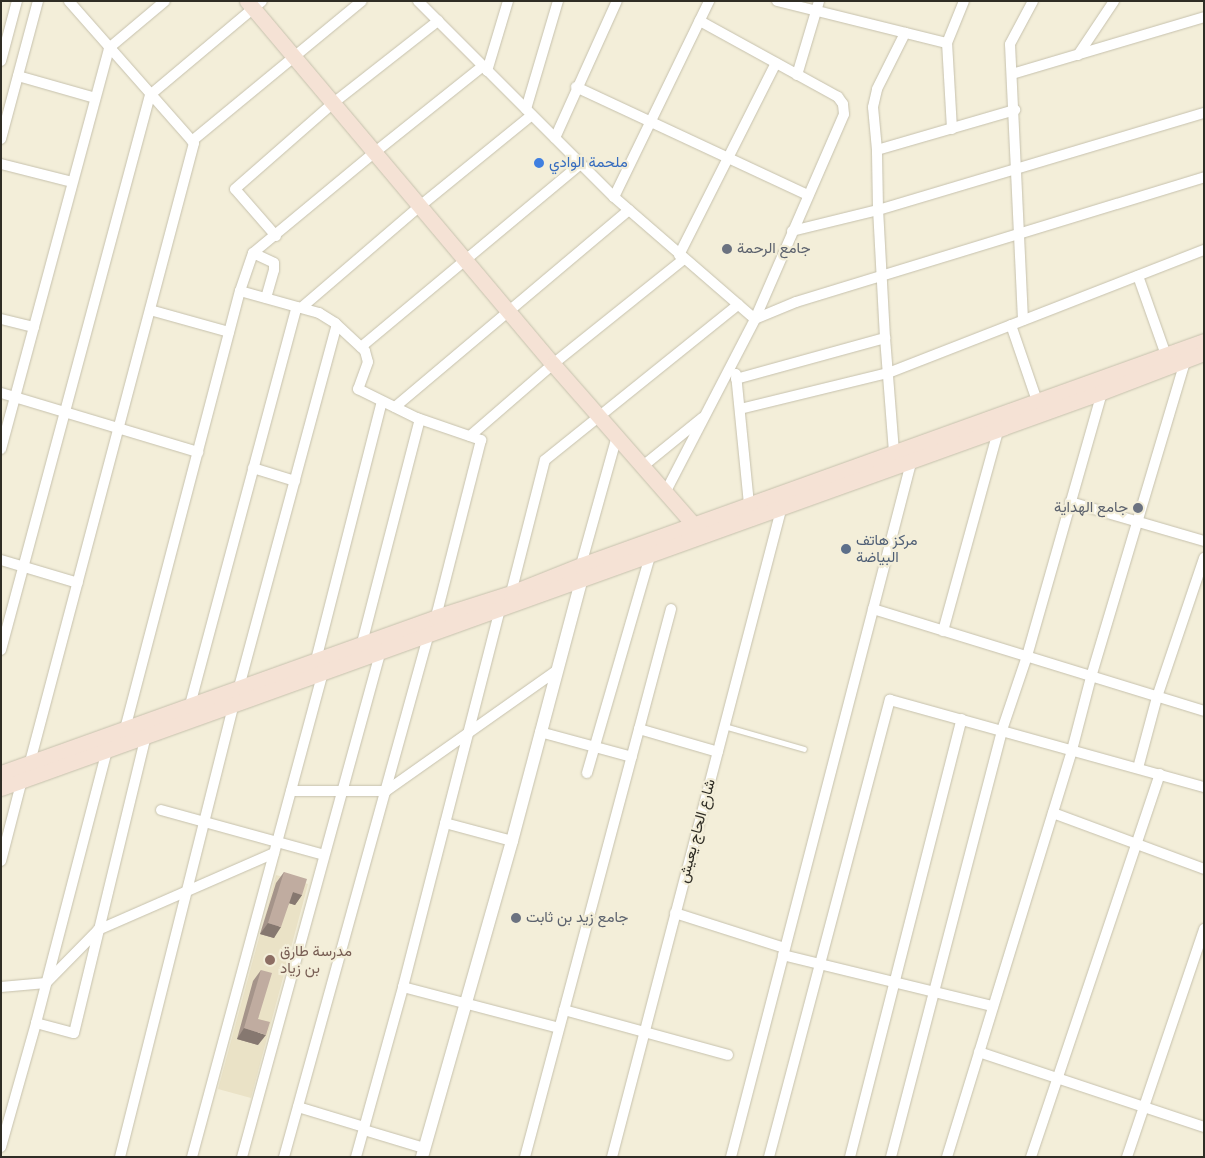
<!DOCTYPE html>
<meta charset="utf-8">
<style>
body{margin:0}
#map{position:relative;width:1205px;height:1158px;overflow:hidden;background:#f3eed9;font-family:Roboto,Vazirmatn,sans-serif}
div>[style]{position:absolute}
.built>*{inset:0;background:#eae2c6}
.roads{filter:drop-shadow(0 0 1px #c6c1ad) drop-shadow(0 0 1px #c6c1ad)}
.service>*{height:5px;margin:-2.5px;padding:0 2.5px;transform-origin:2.5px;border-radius:2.5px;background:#fff}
.minor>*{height:10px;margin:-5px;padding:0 5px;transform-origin:5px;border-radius:5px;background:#fff}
.tertiary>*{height:12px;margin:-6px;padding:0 6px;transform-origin:6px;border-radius:6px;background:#fff}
.secondary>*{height:15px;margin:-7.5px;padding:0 7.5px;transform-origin:7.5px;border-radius:7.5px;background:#f5e2d5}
.wall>*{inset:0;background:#a5948a}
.shaded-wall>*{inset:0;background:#867870}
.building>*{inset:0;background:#c0aca0}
.dots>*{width:14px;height:14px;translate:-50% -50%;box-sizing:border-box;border:2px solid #f3eed9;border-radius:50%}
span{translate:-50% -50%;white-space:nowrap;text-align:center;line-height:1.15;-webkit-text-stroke:4.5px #f3eed9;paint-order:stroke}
.shop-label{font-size:15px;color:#366cbe}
.left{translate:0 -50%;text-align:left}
.worship-label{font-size:15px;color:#5b616d}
.right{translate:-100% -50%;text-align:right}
.service-label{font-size:15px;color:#4e5e75}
.street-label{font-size:15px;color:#2f2d25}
.education-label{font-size:15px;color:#785e54}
.frame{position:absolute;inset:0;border:2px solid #2f2d25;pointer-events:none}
</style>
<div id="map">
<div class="built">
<div style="clip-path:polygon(276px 875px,308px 884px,251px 1098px,218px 1089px)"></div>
</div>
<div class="roads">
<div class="service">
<div style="left:724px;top:726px;width:83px;rotate:16deg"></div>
</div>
<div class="minor">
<div style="left:418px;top:1px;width:277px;rotate:45deg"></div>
<div style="left:614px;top:197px;width:186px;rotate:40.9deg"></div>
<div style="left:755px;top:319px;width:44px;rotate:-22.5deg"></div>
<div style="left:796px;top:302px;width:427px;rotate:-17deg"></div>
<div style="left:777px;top:1px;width:175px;rotate:13.9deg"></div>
<div style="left:1078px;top:55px;width:65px;rotate:-56.3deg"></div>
<div style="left:1px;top:61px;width:62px;rotate:-75.1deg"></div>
<div style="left:487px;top:71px;width:73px;rotate:-73.3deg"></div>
<div style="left:1012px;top:74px;width:200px;rotate:-16.5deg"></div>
<div style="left:797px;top:75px;width:77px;rotate:-73.4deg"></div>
<div style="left:18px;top:76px;width:80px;rotate:15.9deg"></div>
<div style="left:576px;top:87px;width:256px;rotate:25deg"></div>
<div style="left:526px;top:109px;width:113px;rotate:-73.5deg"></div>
<div style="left:952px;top:129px;width:86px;rotate:-93.3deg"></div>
<div style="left:947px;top:43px;width:45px;rotate:-68deg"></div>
<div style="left:555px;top:138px;width:150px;rotate:-65.7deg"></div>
<div style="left:1px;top:139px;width:143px;rotate:-75deg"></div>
<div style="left:192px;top:141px;width:220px;rotate:-39.5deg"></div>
<div style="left:877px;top:150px;width:144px;rotate:-16.2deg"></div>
<div style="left:1px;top:164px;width:73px;rotate:14.2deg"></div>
<div style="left:614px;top:197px;width:218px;rotate:-64.1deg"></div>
<div style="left:792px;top:231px;width:89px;rotate:-13.7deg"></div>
<div style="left:878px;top:210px;width:340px;rotate:-16.6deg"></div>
<div style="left:276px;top:236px;width:62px;rotate:-131.1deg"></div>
<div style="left:235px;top:189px;width:129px;rotate:-41.2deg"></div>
<div style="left:332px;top:104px;width:135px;rotate:-38.1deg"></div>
<div style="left:253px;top:253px;width:23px;rotate:25deg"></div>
<div style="left:274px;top:263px;width:7px;rotate:90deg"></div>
<div style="left:274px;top:270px;width:29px;rotate:106deg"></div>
<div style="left:679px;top:255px;width:215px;rotate:-63.2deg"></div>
<div style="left:1138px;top:276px;width:84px;rotate:70.5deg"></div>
<div style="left:240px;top:291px;width:82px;rotate:15.6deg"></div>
<div style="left:319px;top:313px;width:19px;rotate:32deg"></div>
<div style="left:335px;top:323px;width:41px;rotate:43deg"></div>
<div style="left:365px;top:351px;width:11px;rotate:75deg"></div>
<div style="left:368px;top:362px;width:29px;rotate:110deg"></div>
<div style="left:358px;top:389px;width:66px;rotate:26.2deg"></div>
<div style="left:417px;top:418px;width:68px;rotate:19deg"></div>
<div style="left:481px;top:440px;width:183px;rotate:104.3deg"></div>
<div style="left:301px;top:308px;width:157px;rotate:-40.6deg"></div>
<div style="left:420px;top:206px;width:144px;rotate:-39.1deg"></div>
<div style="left:150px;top:310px;width:82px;rotate:15.6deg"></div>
<div style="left:1px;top:319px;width:34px;rotate:14deg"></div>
<div style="left:1023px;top:320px;width:276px;rotate:-92.7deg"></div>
<div style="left:1010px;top:44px;width:49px;rotate:-61.9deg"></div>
<div style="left:1011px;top:325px;width:80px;rotate:71.1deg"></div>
<div style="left:361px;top:347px;width:286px;rotate:-39.8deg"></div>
<div style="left:736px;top:374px;width:131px;rotate:84.3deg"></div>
<div style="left:736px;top:379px;width:155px;rotate:-15.4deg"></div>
<div style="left:1px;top:393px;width:206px;rotate:16.7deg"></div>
<div style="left:395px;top:407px;width:306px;rotate:-40.1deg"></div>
<div style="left:740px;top:409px;width:152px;rotate:-13.7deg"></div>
<div style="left:888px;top:373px;width:339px;rotate:-21.3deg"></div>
<div style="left:470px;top:436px;width:110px;rotate:-40.9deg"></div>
<div style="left:553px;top:364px;width:168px;rotate:-38.7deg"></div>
<div style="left:1px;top:449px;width:415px;rotate:-74.9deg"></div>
<div style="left:109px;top:48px;width:73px;rotate:-40deg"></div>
<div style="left:894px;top:452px;width:114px;rotate:-94.5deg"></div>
<div style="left:885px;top:338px;width:128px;rotate:-93.1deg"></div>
<div style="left:878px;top:210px;width:60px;rotate:-91deg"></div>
<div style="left:877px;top:150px;width:43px;rotate:-95.3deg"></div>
<div style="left:873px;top:107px;width:18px;rotate:-77deg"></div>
<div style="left:877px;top:89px;width:63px;rotate:-63.4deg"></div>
<div style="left:643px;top:466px;width:76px;rotate:-39.1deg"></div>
<div style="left:253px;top:468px;width:44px;rotate:17.2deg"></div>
<div style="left:666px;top:491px;width:194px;rotate:-62.6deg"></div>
<div style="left:755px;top:319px;width:223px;rotate:-66.5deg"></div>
<div style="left:844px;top:114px;width:10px;rotate:-96deg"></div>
<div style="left:843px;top:104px;width:9px;rotate:-126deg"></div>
<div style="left:838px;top:97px;width:158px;rotate:-151.2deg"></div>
<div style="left:1070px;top:502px;width:140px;rotate:16.2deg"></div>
<div style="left:1px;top:560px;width:80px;rotate:16.6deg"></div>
<div style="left:581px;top:565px;width:134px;rotate:-74.4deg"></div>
<div style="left:511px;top:593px;width:137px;rotate:-75.7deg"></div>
<div style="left:545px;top:460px;width:248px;rotate:-38.8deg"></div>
<div style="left:873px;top:609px;width:346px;rotate:17.1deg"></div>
<div style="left:943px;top:631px;width:212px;rotate:-74.6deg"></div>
<div style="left:362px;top:643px;width:231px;rotate:-75.5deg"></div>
<div style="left:1px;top:650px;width:575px;rotate:-74.97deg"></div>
<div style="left:150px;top:95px;width:146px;rotate:-40deg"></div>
<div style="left:316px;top:660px;width:267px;rotate:-75.7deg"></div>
<div style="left:239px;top:687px;width:375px;rotate:-74.9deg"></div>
<div style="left:190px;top:705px;width:412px;rotate:-75deg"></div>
<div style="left:125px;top:729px;width:453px;rotate:-75.3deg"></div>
<div style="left:240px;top:291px;width:40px;rotate:-71.1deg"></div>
<div style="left:253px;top:253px;width:157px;rotate:-39.6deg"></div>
<div style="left:374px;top:153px;width:139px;rotate:-38.6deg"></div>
<div style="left:639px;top:729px;width:82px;rotate:16.2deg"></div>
<div style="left:540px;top:732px;width:95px;rotate:15.2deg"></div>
<div style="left:30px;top:762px;width:640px;rotate:-75.16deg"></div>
<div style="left:194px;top:143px;width:189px;rotate:-131.4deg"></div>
<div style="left:1138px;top:768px;width:73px;rotate:-75deg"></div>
<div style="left:1157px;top:697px;width:147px;rotate:-71.3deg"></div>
<div style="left:587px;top:773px;width:229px;rotate:-73.8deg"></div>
<div style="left:291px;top:791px;width:95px"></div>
<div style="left:386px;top:791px;width:207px;rotate:-35.2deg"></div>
<div style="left:161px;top:810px;width:169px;rotate:15.4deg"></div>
<div style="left:1053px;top:813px;width:161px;rotate:20.3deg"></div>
<div style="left:445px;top:823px;width:69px;rotate:15deg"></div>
<div style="left:1px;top:861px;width:84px;rotate:-75.5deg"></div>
<div style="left:675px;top:913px;width:115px;rotate:17.7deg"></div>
<div style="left:783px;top:955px;width:216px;rotate:13.7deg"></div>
<div style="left:1px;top:987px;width:45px;rotate:-5.1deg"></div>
<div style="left:46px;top:983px;width:74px;rotate:-45.5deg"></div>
<div style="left:98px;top:930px;width:192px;rotate:-23.6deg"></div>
<div style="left:403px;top:987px;width:161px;rotate:14.7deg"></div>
<div style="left:564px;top:1010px;width:170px;rotate:15.3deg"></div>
<div style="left:36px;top:1023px;width:39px;rotate:15deg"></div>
<div style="left:74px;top:1033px;width:306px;rotate:-76.4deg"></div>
<div style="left:979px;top:1052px;width:237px;rotate:18.4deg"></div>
<div style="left:298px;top:1107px;width:69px;rotate:16.9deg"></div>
<div style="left:364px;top:1130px;width:63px;rotate:16.7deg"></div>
<div style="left:1px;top:1147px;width:129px;rotate:-74.2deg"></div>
<div style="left:36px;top:1023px;width:282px;rotate:-75.4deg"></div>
<div style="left:120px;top:1157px;width:467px;rotate:-75.9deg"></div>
<div style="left:192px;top:1157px;width:502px;rotate:-74.88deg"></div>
<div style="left:242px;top:1157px;width:526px;rotate:-74.67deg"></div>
<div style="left:284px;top:1157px;width:544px;rotate:-74.53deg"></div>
<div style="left:356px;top:1157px;width:176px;rotate:-74.5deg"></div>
<div style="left:403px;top:987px;width:391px;rotate:-75.6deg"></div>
<div style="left:525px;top:1157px;width:567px;rotate:-75.08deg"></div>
<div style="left:612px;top:1157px;width:673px;rotate:-75.36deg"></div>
<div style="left:731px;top:1157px;width:721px;rotate:-75.46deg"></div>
<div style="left:769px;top:1157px;width:473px;rotate:-75.2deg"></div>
<div style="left:890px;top:700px;width:326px;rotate:15.5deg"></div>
<div style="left:850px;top:1157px;width:452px;rotate:-75.7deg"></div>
<div style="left:891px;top:1157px;width:441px;rotate:-75.4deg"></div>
<div style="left:1002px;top:730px;width:78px;rotate:-71.3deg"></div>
<div style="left:1027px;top:656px;width:274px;rotate:-74.1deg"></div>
<div style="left:947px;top:1157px;width:426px;rotate:-72.9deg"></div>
<div style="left:1072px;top:750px;width:75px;rotate:-75.4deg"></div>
<div style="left:1091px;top:677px;width:332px;rotate:-73.4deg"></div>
<div style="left:1031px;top:1157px;width:404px;rotate:-71.4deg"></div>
<div style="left:1127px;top:1157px;width:241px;rotate:-71.3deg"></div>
</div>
<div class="tertiary">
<div style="left:422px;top:1157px;width:329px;rotate:-74.1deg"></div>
<div style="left:512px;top:841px;width:272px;rotate:-75.1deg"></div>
</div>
<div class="secondary">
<div style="left:247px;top:1px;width:475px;rotate:49.9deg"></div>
<div style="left:553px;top:364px;width:213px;rotate:48.8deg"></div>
<div style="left:1px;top:773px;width:462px;rotate:-19.7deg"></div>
<div style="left:436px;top:617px;width:79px;rotate:-17.7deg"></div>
<div style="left:511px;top:593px;width:75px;rotate:-21.8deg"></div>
<div style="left:581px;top:565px;width:662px;rotate:-19.78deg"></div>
<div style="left:1px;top:788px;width:1170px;rotate:-19.78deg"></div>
<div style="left:1102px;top:392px;width:109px;rotate:-20.9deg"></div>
</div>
</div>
<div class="wall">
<div style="clip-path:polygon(284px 872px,302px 895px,295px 905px,289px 903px,274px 938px,260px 934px,276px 883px)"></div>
<div style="clip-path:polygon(261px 970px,258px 1019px,258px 1045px,237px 1039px,253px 981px)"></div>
</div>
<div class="shaded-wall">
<div style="clip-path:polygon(293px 892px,302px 895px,295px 905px,285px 902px)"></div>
<div style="clip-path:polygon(268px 923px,281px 927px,274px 938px,260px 934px)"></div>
<div style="clip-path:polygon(244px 1028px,266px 1035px,258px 1045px,237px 1039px)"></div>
</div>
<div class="building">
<div style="clip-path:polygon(284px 872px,307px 879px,302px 895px,293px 892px,281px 927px,268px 923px)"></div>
<div style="clip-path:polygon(261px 970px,272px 973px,258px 1019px,270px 1022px,266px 1035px,244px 1028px)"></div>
</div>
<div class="dots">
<div style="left:539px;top:163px;background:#3f7fe0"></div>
<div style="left:727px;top:249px;background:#6b7280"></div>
<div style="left:1138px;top:508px;background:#6b7280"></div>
<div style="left:846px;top:549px;background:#5c6f8a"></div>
<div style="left:516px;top:918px;background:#6b7280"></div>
<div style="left:270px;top:960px;background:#8d6e63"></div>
</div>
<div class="shop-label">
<span class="left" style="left:549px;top:163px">ملحمة الوادي</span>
</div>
<div class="worship-label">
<span class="left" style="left:737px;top:249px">جامع الرحمة</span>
<span class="right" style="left:1128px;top:508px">جامع الهداية</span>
<span class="left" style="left:526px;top:918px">جامع زيد بن ثابت</span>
</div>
<div class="service-label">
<span class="left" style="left:856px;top:549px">مركز هاتف<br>البياضة</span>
</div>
<div class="street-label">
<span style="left:697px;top:831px;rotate:-75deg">شارع الحاج يعيش</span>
</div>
<div class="education-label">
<span class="left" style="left:280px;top:960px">مدرسة طارق<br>بن زياد</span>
</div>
<div class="frame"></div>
</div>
